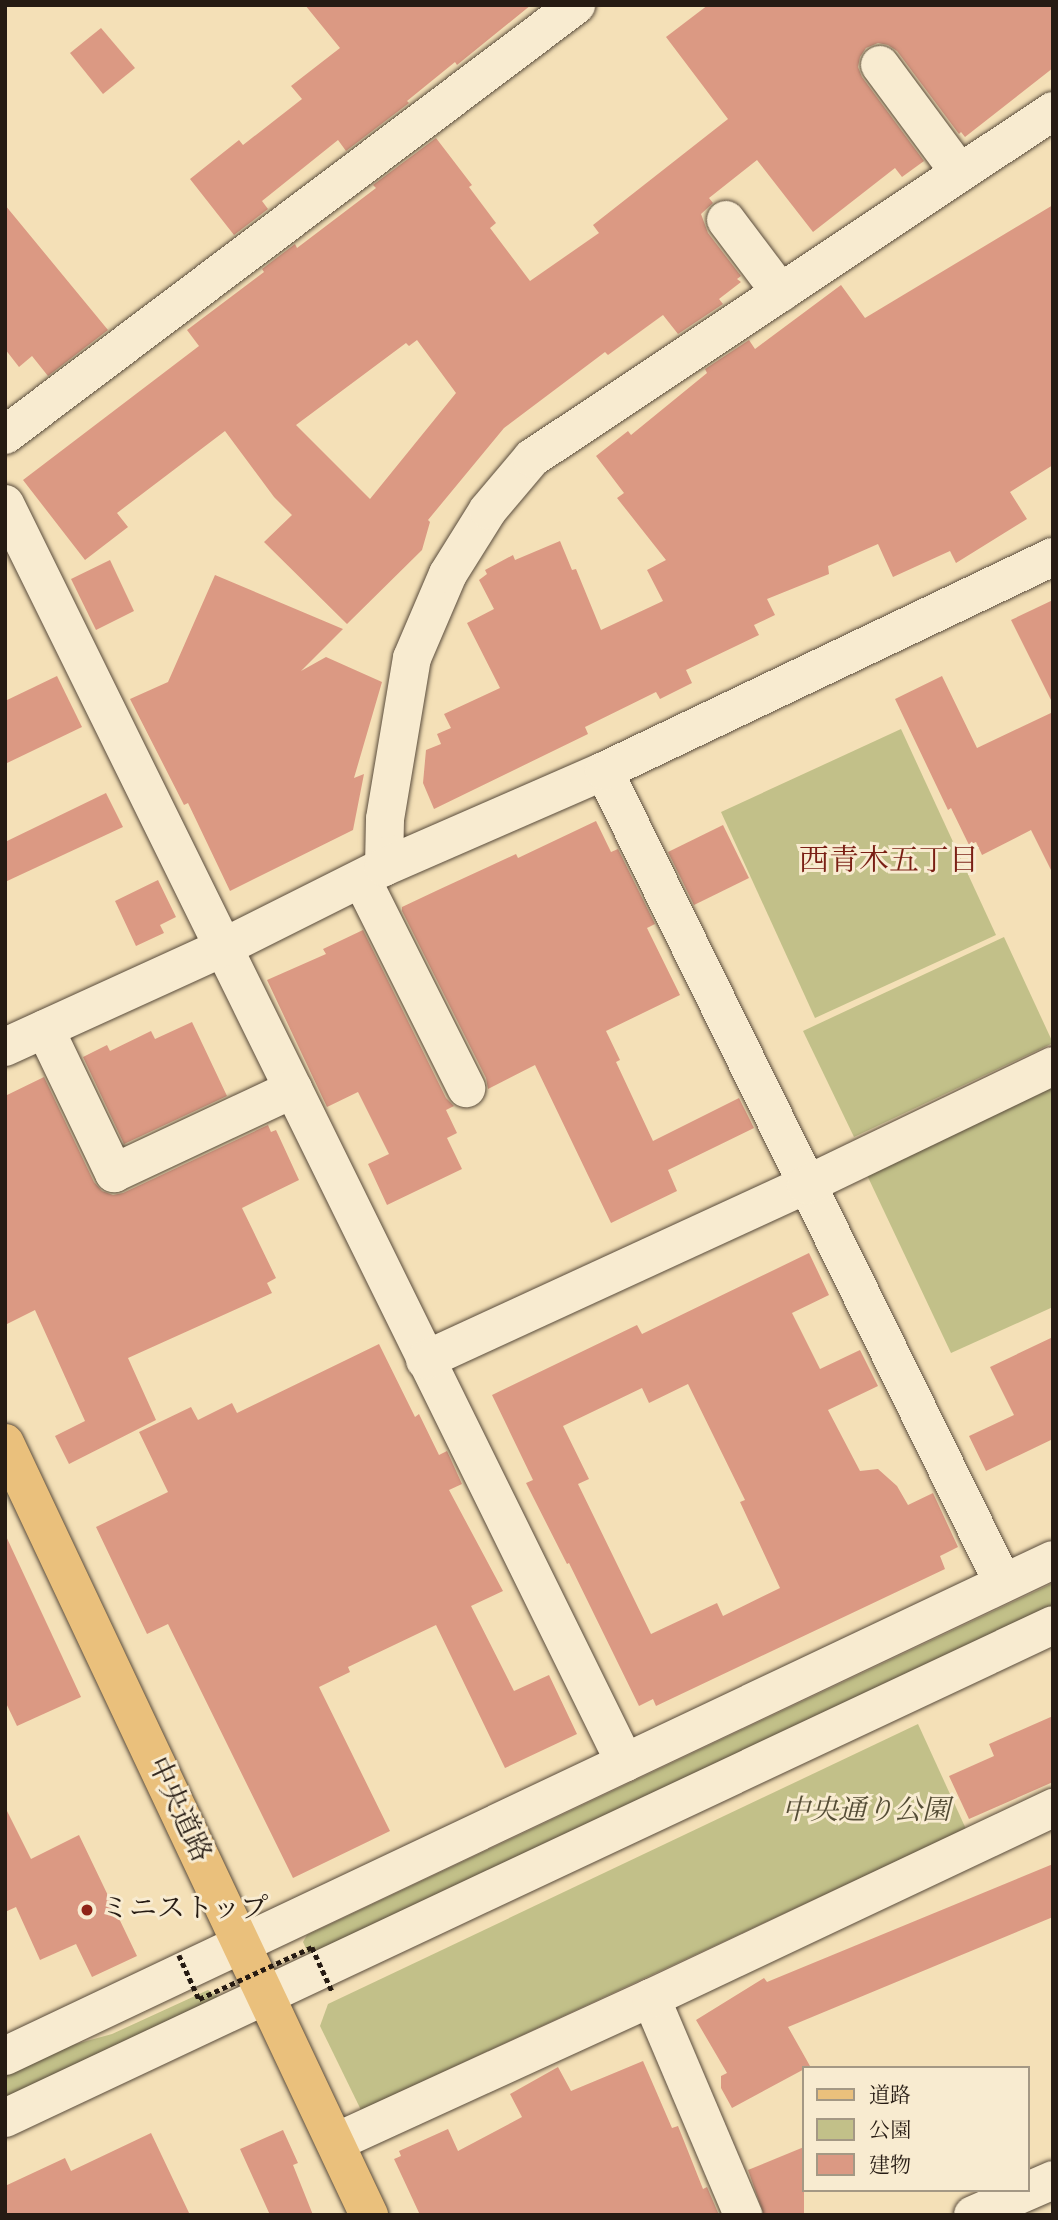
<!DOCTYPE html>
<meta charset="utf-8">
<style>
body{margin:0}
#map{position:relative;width:1058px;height:2220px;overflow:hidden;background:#f4e0b7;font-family:Vollkorn,"Noto Serif JP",serif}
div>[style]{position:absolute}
.green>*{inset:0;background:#c2c089}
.building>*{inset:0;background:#db9983}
.roads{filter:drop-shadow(0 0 2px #5a4c3c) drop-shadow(0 0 2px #5a4c3c)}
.minor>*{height:38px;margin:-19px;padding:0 19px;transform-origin:19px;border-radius:19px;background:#f8ebd0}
.major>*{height:38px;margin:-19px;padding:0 19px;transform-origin:19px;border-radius:19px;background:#eac07c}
.path-bridge>*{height:4.5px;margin-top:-2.25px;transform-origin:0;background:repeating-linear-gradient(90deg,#261b13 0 5px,transparent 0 8.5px)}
.dots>*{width:19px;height:19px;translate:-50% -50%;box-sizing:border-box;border:4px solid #f8ebd0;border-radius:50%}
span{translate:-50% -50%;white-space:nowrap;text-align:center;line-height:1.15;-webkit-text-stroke:6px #f8ebd0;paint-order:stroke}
.street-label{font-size:28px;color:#261b13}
.park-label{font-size:28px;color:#554d36;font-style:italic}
.poi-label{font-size:28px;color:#261b13}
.left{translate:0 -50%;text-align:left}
.neighbourhood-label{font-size:30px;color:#7a1f14}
.frame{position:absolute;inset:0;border:7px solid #261b13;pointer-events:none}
.legend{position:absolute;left:802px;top:2066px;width:228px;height:126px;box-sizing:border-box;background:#f8ebd0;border:2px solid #a49884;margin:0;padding:9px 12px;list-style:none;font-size:21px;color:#261b13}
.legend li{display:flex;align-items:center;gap:14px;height:35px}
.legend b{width:35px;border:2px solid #a49884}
</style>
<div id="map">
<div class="green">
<div style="clip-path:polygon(901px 729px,996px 935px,815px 1018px,721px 812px)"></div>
<div style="clip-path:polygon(1004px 937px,1053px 1043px,854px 1137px,803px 1031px)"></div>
<div style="clip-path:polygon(1053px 1086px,1053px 1307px,951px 1353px,866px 1173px)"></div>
<div style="clip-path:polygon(1053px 1583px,1053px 1609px,319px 1956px,308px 1953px,303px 1942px,307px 1935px)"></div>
<div style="clip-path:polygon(918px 1724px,966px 1829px,361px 2110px,320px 2026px,328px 2004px)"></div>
<div style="clip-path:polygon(208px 1990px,217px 1996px,218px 2002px,5px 2106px,5px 2074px,65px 2047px,112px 2034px)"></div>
</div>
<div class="building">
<div style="clip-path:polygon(305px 5px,531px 5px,457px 65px,455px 62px,407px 101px,409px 103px,346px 151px,338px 140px,262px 201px,268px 209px,234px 235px,190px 179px,239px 140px,243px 145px,302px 99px,291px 86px,340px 48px)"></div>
<div style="clip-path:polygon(evenodd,708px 5px,1053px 5px,1053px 68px,965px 137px,961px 132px,959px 134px,897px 51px,888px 45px,878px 43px,866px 48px,860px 57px,858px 67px,862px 77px,924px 161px,902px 177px,895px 168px,813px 232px,757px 160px,709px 198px,713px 203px,701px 214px,708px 233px,741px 276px,737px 279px,741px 282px,719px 299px,723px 304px,678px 334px,663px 315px,608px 355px,605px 352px,504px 428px,428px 520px,430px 522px,422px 550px,347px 624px,264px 542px,292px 515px,274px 497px,225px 431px,117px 513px,128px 527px,85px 560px,23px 480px,199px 346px,187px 330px,264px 272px,262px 269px,295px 244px,297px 248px,376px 188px,373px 185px,436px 138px,472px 185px,469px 187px,496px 223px,490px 228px,530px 281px,599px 233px,593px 225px,728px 119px,666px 37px,708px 5px,417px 340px,456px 393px,370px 499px,296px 425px,406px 343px,409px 346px,417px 340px)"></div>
<div style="clip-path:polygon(101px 28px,135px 68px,103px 94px,70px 53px)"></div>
<div style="clip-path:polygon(5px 205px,108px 330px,48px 376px,32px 356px,19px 367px,5px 349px)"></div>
<div style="clip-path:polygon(1053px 205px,1053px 465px,1010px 492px,1027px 519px,956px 563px,950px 551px,893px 577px,878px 544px,828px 566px,829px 574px,767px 599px,775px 615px,754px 625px,759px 635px,686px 670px,692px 683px,660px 699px,656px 692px,585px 727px,588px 734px,434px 809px,423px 783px,426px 750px,441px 744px,437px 734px,451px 728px,444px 714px,500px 688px,467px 623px,494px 609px,479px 580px,487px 574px,485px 570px,513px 555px,515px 560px,560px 541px,572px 570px,576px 569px,601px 630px,663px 601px,647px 570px,666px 560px,617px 498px,624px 493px,596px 456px,628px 431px,631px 435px,707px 373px,705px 369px,749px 340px,755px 349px,841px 285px,865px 318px)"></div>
<div style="clip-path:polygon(110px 560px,134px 611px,96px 630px,71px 579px)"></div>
<div style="clip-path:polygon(215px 575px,343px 629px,301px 671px,326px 657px,382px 682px,354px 778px,364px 774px,353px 830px,230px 891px,188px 803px,184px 805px,130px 699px,168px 682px)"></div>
<div style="clip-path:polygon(1053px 600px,1053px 704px,1011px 620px)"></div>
<div style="clip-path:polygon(57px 676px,82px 727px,5px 764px,5px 701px)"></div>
<div style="clip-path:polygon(942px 676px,977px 748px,1053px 712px,1053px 874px,1031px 830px,982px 855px,976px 842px,969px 845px,951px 808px,948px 810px,895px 699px)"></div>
<div style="clip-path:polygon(106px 793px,123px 827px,5px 882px,5px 842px)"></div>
<div style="clip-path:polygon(596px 821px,611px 852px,618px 849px,655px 924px,647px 928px,680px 995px,606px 1031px,620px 1060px,616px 1062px,653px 1141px,739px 1098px,754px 1128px,668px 1170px,677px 1191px,611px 1223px,535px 1065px,488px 1089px,486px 1078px,402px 911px,402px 907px,438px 890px,516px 854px,518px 858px)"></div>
<div style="clip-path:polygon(723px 825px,749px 878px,694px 905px,668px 852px)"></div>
<div style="clip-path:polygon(158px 880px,176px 917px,160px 925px,164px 933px,136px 946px,115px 901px)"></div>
<div style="clip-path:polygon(363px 930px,446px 1098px,454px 1106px,446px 1110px,457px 1133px,447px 1138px,462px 1169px,387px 1205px,368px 1164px,389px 1154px,358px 1092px,327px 1107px,267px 980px,326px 954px,323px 949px)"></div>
<div style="clip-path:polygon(192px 1022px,227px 1096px,124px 1144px,83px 1057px,107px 1045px,110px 1051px,151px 1031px,155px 1039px)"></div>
<div style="clip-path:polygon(44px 1077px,94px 1182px,102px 1191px,113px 1195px,123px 1193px,268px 1125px,271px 1132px,276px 1130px,299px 1180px,242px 1208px,276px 1278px,267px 1283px,272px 1293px,128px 1358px,156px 1420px,69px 1464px,55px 1436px,85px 1421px,35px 1310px,5px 1325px,5px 1096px)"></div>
<div style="clip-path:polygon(evenodd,809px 1253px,829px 1295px,792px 1313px,820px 1369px,860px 1350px,878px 1386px,828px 1410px,860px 1471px,878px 1469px,897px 1486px,908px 1505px,933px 1493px,958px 1547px,940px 1556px,945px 1569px,656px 1706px,653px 1699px,639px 1706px,569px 1563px,567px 1564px,526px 1483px,533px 1480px,492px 1395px,637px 1325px,642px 1334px,809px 1253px,688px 1384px,745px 1500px,740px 1502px,780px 1588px,723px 1616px,717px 1603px,651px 1634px,578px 1484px,589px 1479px,563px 1426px,642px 1388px,649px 1403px,688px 1384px)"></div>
<div style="clip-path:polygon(1053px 1337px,1053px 1439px,986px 1471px,969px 1436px,1014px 1415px,990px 1367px)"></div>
<div style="clip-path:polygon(379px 1344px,415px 1417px,419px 1414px,439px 1455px,447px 1451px,462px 1484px,449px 1490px,503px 1591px,471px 1606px,514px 1691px,549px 1675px,577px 1734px,505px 1768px,436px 1625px,348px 1667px,350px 1672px,319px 1687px,390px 1831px,293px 1878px,168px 1624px,147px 1634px,96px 1527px,168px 1492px,139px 1432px,191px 1407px,198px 1420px,232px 1403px,237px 1413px)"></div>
<div style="clip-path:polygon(5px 1534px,81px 1697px,17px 1726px,5px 1701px)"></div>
<div style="clip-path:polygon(1053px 1716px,1053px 1782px,969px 1819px,949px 1776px,994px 1756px,989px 1744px)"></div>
<div style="clip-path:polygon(5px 1807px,31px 1859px,79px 1835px,137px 1956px,92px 1977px,76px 1944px,40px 1960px,16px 1907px,5px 1912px)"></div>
<div style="clip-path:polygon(1053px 1864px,1053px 1917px,788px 2027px,810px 2066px,732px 2108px,721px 2088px,721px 2076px,727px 2073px,696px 2020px,764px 1978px,767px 1982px)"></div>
<div style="clip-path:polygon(643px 2061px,672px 2128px,678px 2126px,703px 2189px,707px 2187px,719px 2215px,420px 2215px,394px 2159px,401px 2156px,399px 2151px,448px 2129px,458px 2151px,522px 2117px,510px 2094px,558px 2067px,571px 2091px)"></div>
<div style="clip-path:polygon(283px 2130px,298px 2163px,293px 2165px,313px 2215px,270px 2215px,240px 2149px)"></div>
<div style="clip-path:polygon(151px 2133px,190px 2215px,5px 2215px,5px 2186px,65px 2158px,71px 2171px)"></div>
<div style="clip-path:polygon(804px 2147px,804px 2215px,764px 2215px,748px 2170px)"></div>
</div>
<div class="roads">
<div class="minor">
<div style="left:880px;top:65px;width:134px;rotate:53.5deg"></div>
<div style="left:726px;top:220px;width:91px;rotate:53deg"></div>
<div style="left:5px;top:435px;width:715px;rotate:-36.98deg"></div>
<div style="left:5px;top:504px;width:1403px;rotate:63.78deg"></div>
<div style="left:604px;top:771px;width:905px;rotate:63.83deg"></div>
<div style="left:384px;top:867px;width:48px;rotate:-88.8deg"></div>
<div style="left:385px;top:819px;width:163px;rotate:-80.5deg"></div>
<div style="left:412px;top:658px;width:91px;rotate:-66.8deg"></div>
<div style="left:448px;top:574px;width:75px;rotate:-58deg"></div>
<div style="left:488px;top:510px;width:68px;rotate:-49.8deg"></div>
<div style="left:532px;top:458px;width:626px;rotate:-33.66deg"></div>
<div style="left:362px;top:880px;width:233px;rotate:63.4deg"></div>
<div style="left:45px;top:1029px;width:160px;rotate:64.4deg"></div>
<div style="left:114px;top:1173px;width:198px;rotate:-25.1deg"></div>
<div style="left:5px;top:1047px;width:241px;rotate:-24.5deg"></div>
<div style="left:224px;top:947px;width:179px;rotate:-26.6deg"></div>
<div style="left:384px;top:867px;width:240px;rotate:-23.6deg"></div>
<div style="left:604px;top:771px;width:497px;rotate:-25.5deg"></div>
<div style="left:425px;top:1360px;width:419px;rotate:-24.7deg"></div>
<div style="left:806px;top:1185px;width:274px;rotate:-25.7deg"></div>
<div style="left:651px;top:1998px;width:236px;rotate:67deg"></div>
<div style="left:5px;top:2056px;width:1159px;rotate:-25.33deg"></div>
<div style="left:5px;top:2118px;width:1158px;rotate:-25.19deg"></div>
<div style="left:336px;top:2142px;width:346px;rotate:-24.6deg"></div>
<div style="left:651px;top:1998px;width:445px;rotate:-25.3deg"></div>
<div style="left:973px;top:2215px;width:87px;rotate:-23.6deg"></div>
</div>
<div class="major">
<div style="left:5px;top:1443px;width:854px;rotate:64.76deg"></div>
</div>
</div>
<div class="path-bridge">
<div style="left:179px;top:1955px;width:48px;rotate:65.6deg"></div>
<div style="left:199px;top:1999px;width:124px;rotate:-24.7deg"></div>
<div style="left:312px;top:1947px;width:48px;rotate:65.6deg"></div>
</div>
<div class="dots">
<div style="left:87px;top:1910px;background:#8f2418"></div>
</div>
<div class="street-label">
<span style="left:178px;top:1810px;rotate:65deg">中央道路</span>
</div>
<div class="park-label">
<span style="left:866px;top:1812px">中央通り公園</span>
</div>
<div class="poi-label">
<span class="left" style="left:101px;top:1910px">ミニストップ</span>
</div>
<div class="neighbourhood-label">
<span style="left:889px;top:862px">西青木五丁目</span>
</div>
<div class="frame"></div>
<ul class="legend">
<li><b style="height:9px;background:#eac07c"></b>道路</li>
<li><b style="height:19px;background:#c2c089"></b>公園</li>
<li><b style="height:19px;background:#db9983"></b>建物</li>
</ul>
</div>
